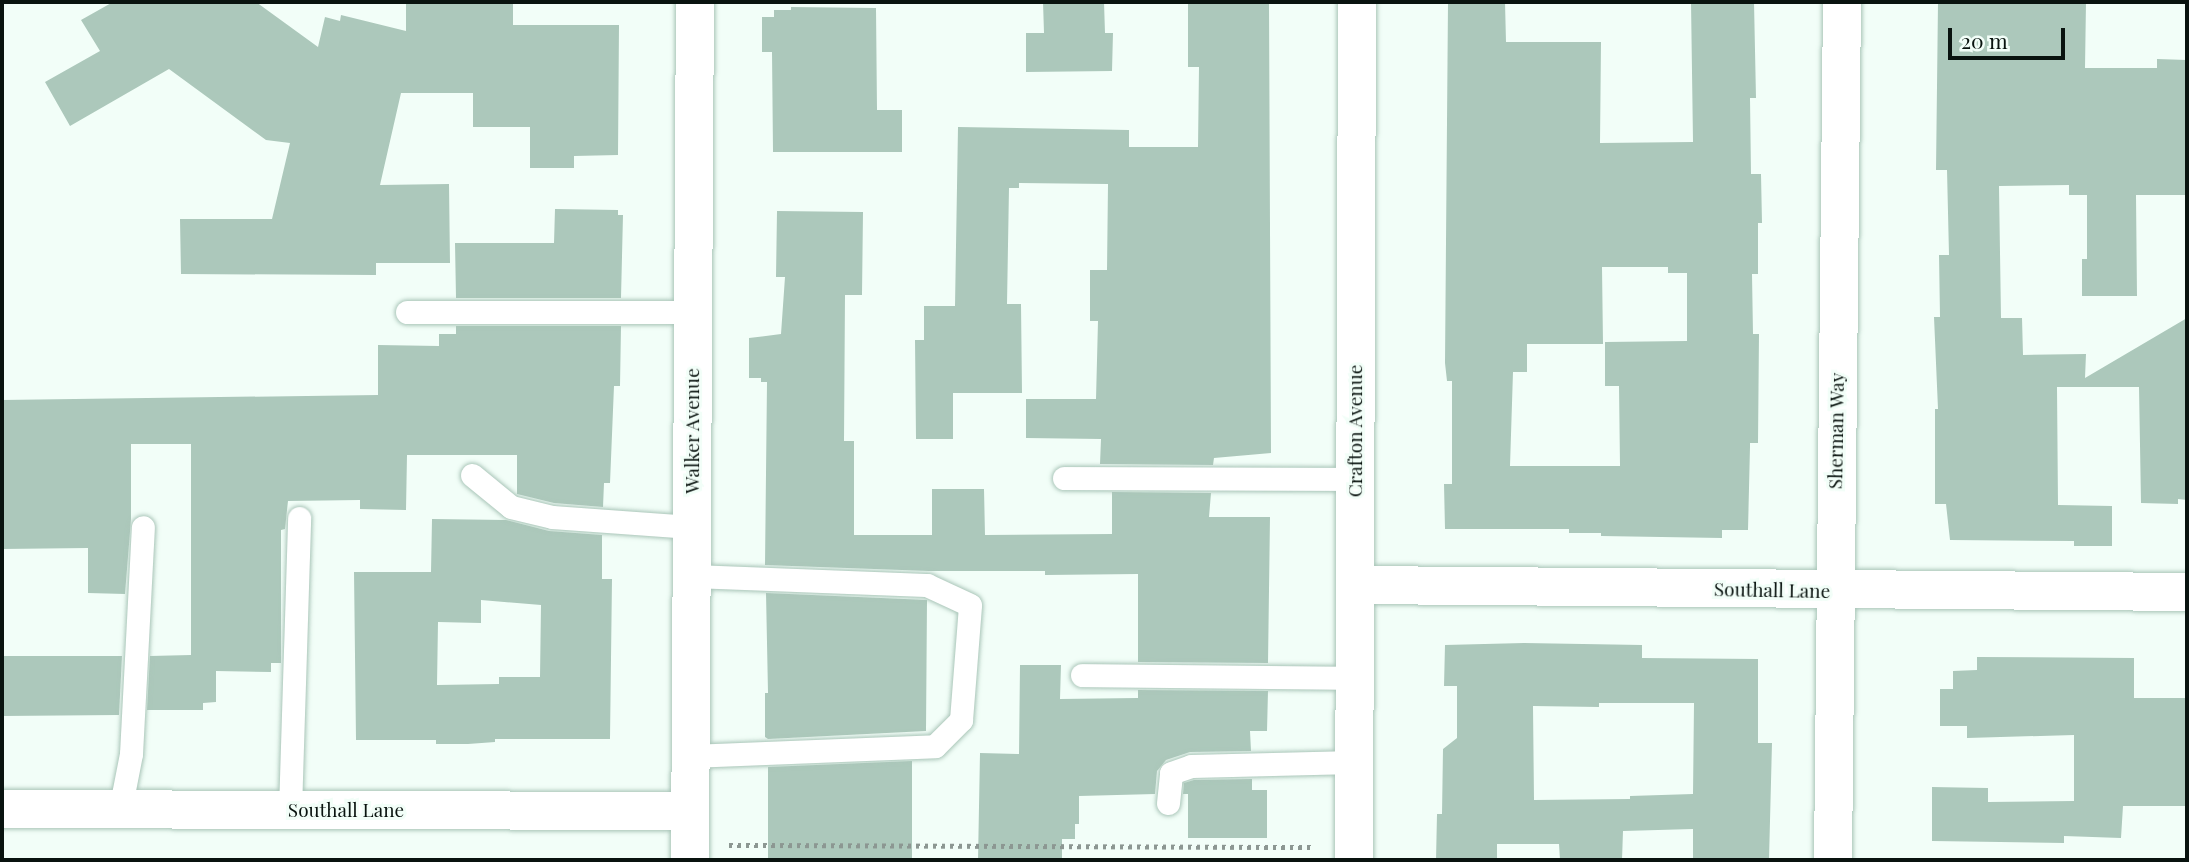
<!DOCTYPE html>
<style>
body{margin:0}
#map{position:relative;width:2189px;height:862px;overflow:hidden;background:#f2fef8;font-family:"Playfair Display",serif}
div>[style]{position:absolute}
.building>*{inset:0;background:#acc8bb}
.path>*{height:4.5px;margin-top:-2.25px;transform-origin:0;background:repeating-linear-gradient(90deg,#8c9792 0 3.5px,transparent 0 8.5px)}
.roads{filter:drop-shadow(0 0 2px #a9c5b8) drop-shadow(0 0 2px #a9c5b8)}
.service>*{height:23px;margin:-11.5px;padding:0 11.5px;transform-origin:11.5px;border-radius:11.5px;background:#fff}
.minor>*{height:38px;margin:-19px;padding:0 19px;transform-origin:19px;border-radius:19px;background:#fff}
.tertiary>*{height:38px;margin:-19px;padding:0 19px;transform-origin:19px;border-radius:19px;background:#fff}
span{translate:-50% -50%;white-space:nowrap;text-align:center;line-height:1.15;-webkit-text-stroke:6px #f2fef8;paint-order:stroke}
.street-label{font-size:19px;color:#09130f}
.frame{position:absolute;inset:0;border:4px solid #09130f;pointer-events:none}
.scale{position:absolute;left:1948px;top:28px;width:117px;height:32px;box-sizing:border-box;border:4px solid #09130f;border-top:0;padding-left:9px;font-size:21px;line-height:24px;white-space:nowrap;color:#09130f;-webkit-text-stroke:5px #f2fef8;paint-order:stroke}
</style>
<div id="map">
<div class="building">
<div style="clip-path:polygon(113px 2px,256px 2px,318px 47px,325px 17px,340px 21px,341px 15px,406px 31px,406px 2px,513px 2px,513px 25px,619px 25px,618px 155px,574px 156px,574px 168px,530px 168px,530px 127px,473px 127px,473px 93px,401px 93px,380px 185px,449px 184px,450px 263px,376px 263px,376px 275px,181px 274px,180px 219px,272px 219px,290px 143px,266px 140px,169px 69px,70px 126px,45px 82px,100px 51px,81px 20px)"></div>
<div style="clip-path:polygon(1043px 2px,1104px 2px,1105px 33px,1113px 33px,1112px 71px,1026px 72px,1026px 33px,1044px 33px)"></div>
<div style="clip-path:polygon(1188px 2px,1269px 2px,1271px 453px,1214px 458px,1213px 465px,1100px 464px,1101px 439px,1026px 438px,1026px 399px,1096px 399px,1098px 321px,1090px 321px,1090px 270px,1107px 270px,1108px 184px,1019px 183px,1019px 188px,1009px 188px,1007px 304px,1021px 304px,1022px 393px,953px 393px,953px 439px,916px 439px,915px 340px,924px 340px,924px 306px,955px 306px,958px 127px,1129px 130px,1129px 147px,1198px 147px,1199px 67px,1188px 67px)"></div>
<div style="clip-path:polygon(evenodd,1448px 2px,1505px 2px,1506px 42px,1601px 42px,1600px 143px,1693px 142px,1691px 2px,1754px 2px,1756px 98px,1750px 98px,1751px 174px,1761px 174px,1762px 223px,1758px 223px,1758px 274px,1752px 274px,1753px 334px,1759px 334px,1758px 443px,1750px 443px,1750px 447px,1748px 530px,1722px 530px,1722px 538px,1601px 536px,1601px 533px,1569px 533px,1569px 529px,1445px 529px,1444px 484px,1452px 484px,1452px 381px,1447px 381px,1445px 363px,1448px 2px,1602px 267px,1668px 267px,1668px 273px,1687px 273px,1687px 341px,1605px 342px,1605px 386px,1619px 386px,1620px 466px,1510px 466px,1513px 372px,1527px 372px,1527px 344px,1603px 344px,1602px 267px)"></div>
<div style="clip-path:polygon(1938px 2px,2086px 2px,2085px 68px,2157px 68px,2157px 59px,2187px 60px,2187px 195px,2136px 195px,2137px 296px,2082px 296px,2082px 259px,2087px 259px,2087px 195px,2069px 195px,2069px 185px,1999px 186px,2001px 318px,2022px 318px,2023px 355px,2086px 354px,2085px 378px,2187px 318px,2187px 500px,2178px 499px,2178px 504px,2141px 503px,2139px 387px,2057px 387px,2058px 505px,2112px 506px,2112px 546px,2074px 546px,2074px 541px,1950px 540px,1946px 504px,1935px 504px,1935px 409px,1938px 409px,1934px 317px,1940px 317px,1939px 255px,1949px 255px,1947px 170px,1936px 170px)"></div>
<div style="clip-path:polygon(791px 7px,876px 8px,877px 110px,902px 110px,902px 152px,773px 152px,772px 52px,762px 52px,762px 17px,774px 17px,774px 10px,791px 10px)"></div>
<div style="clip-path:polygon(555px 209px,618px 210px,618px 215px,623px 215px,621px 298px,456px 298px,455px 243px,554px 243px)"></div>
<div style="clip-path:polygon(777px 211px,863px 212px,862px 295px,845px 295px,844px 441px,854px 441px,854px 535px,932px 535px,932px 489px,984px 489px,985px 535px,1112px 534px,1112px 492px,1211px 493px,1209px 517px,1270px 517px,1268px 663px,1138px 662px,1138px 574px,1045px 575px,1045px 571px,929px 571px,765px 565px,767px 382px,761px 382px,761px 378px,749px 378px,749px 338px,781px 334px,785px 277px,776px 277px)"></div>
<div style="clip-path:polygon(456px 326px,621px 326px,620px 386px,614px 386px,610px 483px,604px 483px,603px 507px,554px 503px,517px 494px,517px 455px,407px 455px,406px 510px,360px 509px,360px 500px,288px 501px,285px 529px,281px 530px,281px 663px,271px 663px,271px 672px,216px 671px,216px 702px,203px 703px,203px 710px,147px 710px,150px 656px,191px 655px,191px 444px,131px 444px,131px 519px,125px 594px,88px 593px,88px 548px,2px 549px,2px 400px,378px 395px,378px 345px,439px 346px,439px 334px,456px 334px)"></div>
<div style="clip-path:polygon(evenodd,432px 519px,506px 520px,549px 531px,602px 535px,602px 579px,612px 579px,610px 739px,495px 739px,495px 742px,468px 744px,436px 744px,436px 740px,356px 740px,354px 572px,431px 572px,432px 519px,481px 600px,541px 605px,540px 677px,499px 677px,499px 684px,437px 685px,438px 622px,481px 623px,481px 600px)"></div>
<div style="clip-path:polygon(766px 593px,927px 600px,926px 731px,768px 739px,765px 737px,765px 693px,768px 693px)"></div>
<div style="clip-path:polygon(evenodd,1524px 643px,1642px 645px,1642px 658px,1758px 659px,1758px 743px,1772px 743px,1769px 860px,1693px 860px,1693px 829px,1623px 831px,1622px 860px,1560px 860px,1559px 844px,1497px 844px,1497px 860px,1436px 860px,1437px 814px,1442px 814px,1443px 749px,1457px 738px,1457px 686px,1444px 686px,1445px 645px,1524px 643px,1599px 703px,1694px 703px,1693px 794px,1630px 796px,1630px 799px,1534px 800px,1533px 706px,1599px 707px,1599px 703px)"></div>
<div style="clip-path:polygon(2px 656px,122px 656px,119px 715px,2px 716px)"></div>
<div style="clip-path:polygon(1977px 657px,2134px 658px,2134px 698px,2187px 698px,2187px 806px,2123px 806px,2121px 838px,2064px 836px,2064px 843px,1932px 841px,1932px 787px,1988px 788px,1988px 802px,2074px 801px,2074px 735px,1967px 738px,1967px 726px,1940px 726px,1940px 689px,1953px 689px,1953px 671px,1977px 670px)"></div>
<div style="clip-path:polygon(1020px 665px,1061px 665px,1060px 699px,1138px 698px,1138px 690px,1268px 691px,1267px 731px,1250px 731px,1251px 751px,1190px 752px,1166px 760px,1157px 771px,1155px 794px,1079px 796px,1079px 824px,1075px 824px,1075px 839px,1062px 839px,1062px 860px,978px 860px,980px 753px,1019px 754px)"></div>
<div style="clip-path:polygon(912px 761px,912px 860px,768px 860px,768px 767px)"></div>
<div style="clip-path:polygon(1252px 779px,1252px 790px,1267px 790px,1267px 838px,1188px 838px,1188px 794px,1183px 794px,1184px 783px,1194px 780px)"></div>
</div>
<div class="path">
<div style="left:729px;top:845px;width:586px;rotate:0.2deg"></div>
</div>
<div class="roads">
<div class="service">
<div style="left:407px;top:312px;width:286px"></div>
<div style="left:472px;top:475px;width:50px;rotate:39.4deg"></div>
<div style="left:511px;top:507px;width:42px;rotate:13.7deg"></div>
<div style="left:552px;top:517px;width:139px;rotate:4.1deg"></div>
<div style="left:1064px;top:478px;width:291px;rotate:0.2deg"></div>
<div style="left:1082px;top:675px;width:273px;rotate:0.6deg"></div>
<div style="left:690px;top:756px;width:245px;rotate:-2.3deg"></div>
<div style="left:935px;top:746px;width:37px;rotate:-45deg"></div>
<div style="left:961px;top:720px;width:115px;rotate:-85.5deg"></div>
<div style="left:970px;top:605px;width:47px;rotate:-155.1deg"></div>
<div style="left:927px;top:585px;width:236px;rotate:-177.8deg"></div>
<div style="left:1168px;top:803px;width:30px;rotate:-84deg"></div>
<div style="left:1171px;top:773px;width:21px;rotate:-19deg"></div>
<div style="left:1191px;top:766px;width:163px;rotate:-1.4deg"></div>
<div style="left:120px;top:810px;width:57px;rotate:-78.9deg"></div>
<div style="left:131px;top:754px;width:227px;rotate:-87deg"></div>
<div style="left:290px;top:810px;width:292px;rotate:-88.2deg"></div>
</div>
<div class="minor">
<div style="left:1357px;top:585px;width:830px;rotate:0.48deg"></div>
<div style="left:2px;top:809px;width:688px;rotate:0.17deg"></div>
<div style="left:1354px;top:860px;width:858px;rotate:-89.8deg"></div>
<div style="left:1833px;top:860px;width:858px;rotate:-89.4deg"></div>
</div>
<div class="tertiary">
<div style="left:690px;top:860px;width:858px;rotate:-89.67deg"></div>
</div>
</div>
<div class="street-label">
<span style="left:692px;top:431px;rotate:-90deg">Walker Avenue</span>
<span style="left:1355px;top:431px;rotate:-90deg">Crafton Avenue</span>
<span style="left:1836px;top:431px;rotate:-89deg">Sherman Way</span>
<span style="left:1772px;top:590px;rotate:1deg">Southall Lane</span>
<span style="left:346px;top:810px">Southall Lane</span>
</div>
<div class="frame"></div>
<div class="scale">20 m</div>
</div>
